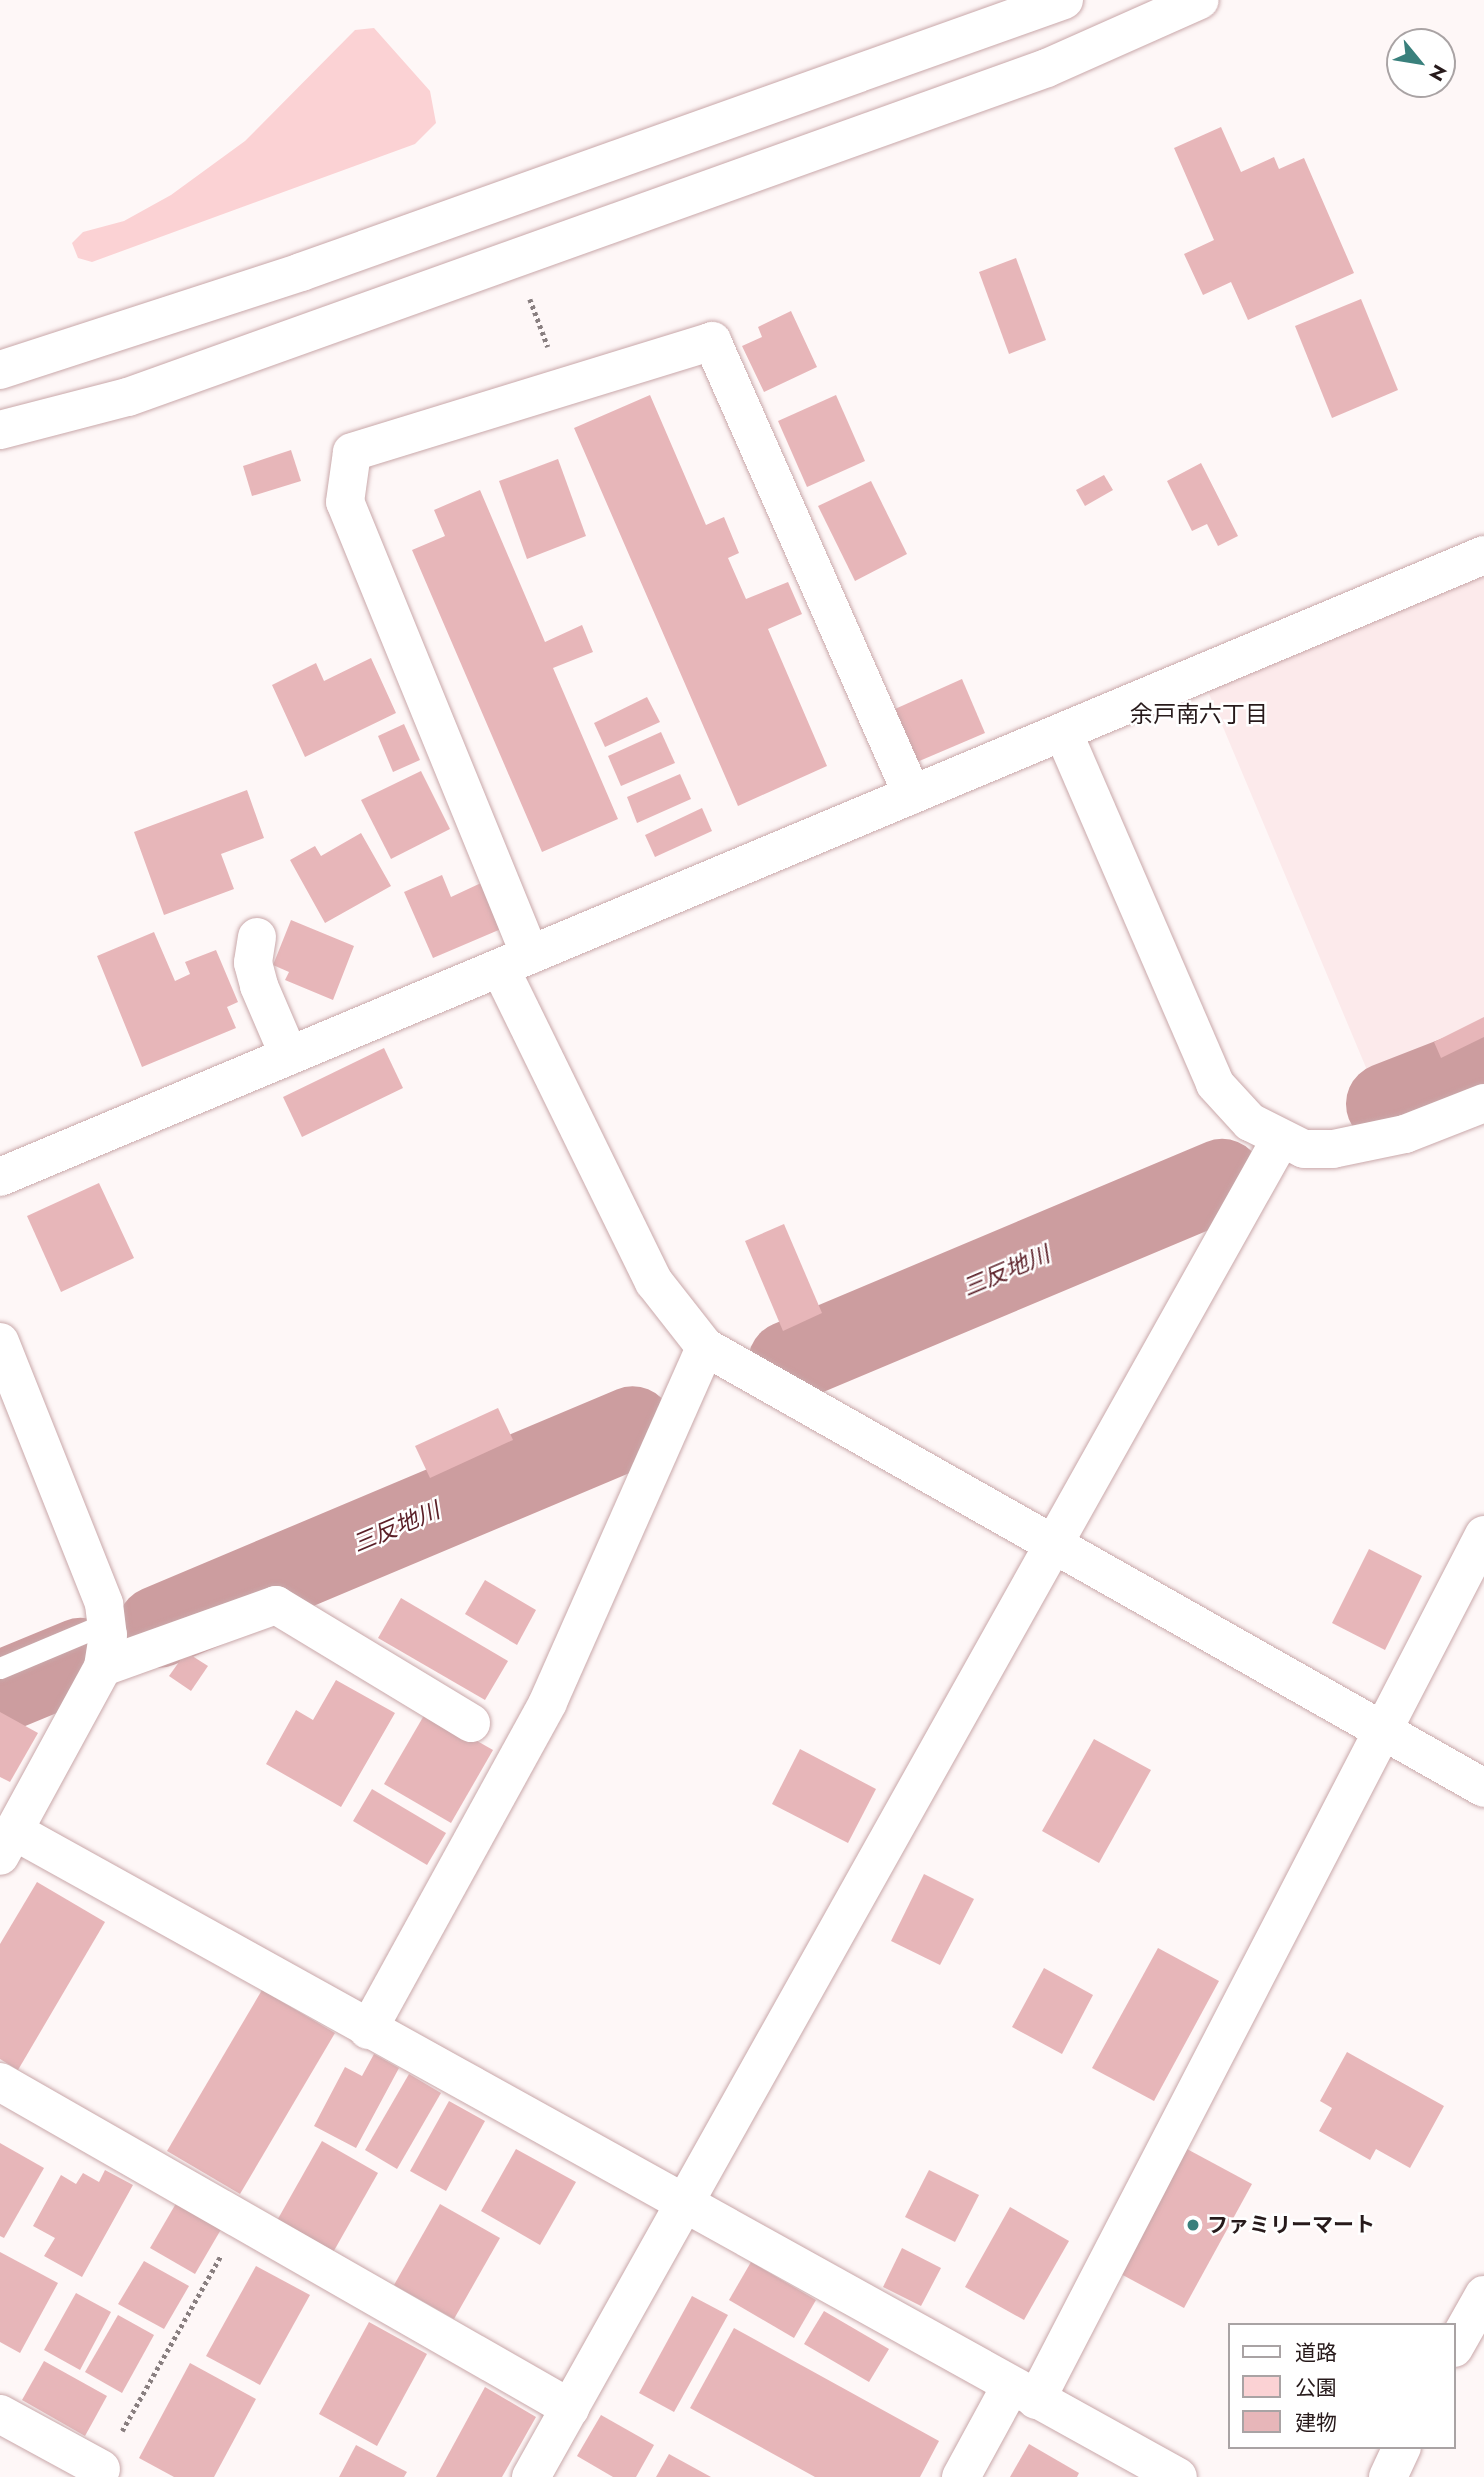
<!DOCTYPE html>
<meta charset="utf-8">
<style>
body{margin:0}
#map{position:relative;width:1484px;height:2477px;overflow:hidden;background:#fef7f7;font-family:Jost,"Noto Sans JP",sans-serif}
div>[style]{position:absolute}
.built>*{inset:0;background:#fceaeb}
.green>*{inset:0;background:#fbd2d4}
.river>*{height:82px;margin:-41px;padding:0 41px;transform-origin:41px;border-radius:41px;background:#cc9d9f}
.building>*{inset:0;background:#e7b6b9}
.path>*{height:4.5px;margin-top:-2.25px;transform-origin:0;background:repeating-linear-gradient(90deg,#897f80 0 3.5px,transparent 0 7px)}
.roads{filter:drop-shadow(0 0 2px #c9a8aa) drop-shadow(0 0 2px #c9a8aa)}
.lane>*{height:21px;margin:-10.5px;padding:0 10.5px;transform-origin:10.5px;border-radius:10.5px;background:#fff}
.street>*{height:38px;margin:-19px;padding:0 19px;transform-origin:19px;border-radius:19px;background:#fff}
.secondary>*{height:38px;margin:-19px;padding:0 19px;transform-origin:19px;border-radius:19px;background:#fff}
.dots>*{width:19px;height:19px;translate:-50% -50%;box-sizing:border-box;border:4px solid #fff;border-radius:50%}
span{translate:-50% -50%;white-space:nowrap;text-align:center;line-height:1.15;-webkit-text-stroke:5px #fff;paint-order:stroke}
.poi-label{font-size:21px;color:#271a1b;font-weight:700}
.left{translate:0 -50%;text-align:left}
.neighbourhood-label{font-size:23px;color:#271a1b}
.water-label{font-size:23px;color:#5b2028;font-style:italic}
.legend{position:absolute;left:1228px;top:2323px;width:228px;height:126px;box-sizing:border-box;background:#fff;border:2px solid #a9a3a4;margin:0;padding:9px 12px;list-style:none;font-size:21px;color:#271a1b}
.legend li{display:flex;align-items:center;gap:14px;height:35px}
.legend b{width:35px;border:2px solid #a9a3a4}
.north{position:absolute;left:1386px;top:28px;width:70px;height:70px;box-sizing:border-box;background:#fff;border:2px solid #a9a3a4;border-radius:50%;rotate:120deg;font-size:19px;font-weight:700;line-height:28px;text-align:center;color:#271a1b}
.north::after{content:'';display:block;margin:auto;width:24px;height:32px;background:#39807c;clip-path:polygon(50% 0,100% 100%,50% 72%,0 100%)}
</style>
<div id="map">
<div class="built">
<div style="clip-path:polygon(1484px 571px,1484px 1043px,1375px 1089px,1207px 689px)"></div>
</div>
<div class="green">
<div style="clip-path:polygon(374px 28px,430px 91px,436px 123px,415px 144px,92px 262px,78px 258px,72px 243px,83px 232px,124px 221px,171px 195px,245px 141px,355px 30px)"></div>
</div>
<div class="river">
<div style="left:1387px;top:1104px;width:104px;rotate:-21.4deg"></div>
<div style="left:789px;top:1362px;width:470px;rotate:-22.8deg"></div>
<div style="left:158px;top:1627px;width:515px;rotate:-22.83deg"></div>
<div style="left:0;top:1692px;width:87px;rotate:-22.4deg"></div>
</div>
<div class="building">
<div style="clip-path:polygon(1221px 127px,1241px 172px,1274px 157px,1279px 169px,1304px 158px,1354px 273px,1248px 320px,1231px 282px,1203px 295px,1184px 254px,1214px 240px,1174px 148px)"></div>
<div style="clip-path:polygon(1016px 258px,1046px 340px,1009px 354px,979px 272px)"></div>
<div style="clip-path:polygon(1361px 299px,1398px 390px,1332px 418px,1295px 326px)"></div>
<div style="clip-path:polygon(791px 311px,817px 367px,764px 392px,742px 346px,762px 337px,758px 327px)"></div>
<div style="clip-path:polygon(650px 395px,706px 525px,724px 517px,739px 553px,728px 558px,746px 599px,788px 582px,802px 614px,768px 629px,827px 766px,738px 806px,574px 428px)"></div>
<div style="clip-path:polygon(836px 395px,865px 461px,807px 487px,778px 421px)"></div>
<div style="clip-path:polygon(291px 450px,301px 481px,252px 496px,243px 466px)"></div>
<div style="clip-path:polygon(558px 459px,586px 536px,527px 559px,499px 481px)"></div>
<div style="clip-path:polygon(1201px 463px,1238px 536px,1218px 546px,1207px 524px,1192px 531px,1167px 481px)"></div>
<div style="clip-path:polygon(1104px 475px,1113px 490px,1085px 506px,1076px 490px)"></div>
<div style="clip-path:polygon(871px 481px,907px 554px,855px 581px,818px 506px)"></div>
<div style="clip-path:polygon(480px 490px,545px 642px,582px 625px,593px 652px,553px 668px,618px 819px,542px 852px,412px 550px,445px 536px,434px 510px)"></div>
<div style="clip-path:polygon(371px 658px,396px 713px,305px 757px,272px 685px,316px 663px,324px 681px)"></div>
<div style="clip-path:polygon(962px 679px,985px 733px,917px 762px,895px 709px)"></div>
<div style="clip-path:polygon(647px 697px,660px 722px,605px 747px,594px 723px)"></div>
<div style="clip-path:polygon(404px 724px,420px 760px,393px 772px,378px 736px)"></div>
<div style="clip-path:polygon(661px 732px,675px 763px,621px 786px,608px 756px)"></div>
<div style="clip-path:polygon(421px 771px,450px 829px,391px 859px,361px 800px)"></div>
<div style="clip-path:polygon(680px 774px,691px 799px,637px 823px,627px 797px)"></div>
<div style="clip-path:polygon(247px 790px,264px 838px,221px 854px,234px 889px,164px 915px,134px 832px)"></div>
<div style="clip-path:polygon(702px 808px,712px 831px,655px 857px,645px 835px)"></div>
<div style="clip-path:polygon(361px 833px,391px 886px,325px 923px,290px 860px,315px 846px,321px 856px)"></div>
<div style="clip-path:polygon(442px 875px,451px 897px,481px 883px,501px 929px,433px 958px,404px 892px)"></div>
<div style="clip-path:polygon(291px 920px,354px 946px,333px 1000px,285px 980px,289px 972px,273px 965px)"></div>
<div style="clip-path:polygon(154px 932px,175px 981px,190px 974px,185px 962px,216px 950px,238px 1002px,227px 1007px,236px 1028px,142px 1067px,97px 956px)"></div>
<div style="clip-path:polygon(1484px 1017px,1484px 1037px,1441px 1058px,1434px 1042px)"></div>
<div style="clip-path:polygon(384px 1048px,403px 1088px,302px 1137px,283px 1097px)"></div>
<div style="clip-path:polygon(99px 1183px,134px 1258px,61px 1292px,27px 1216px)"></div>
<div style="clip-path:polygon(784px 1224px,822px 1313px,783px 1331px,745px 1241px)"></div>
<div style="clip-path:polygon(498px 1408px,513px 1440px,430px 1478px,415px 1446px)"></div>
<div style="clip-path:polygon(1369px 1549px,1422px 1576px,1385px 1650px,1332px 1623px)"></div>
<div style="clip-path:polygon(485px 1580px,536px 1610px,517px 1645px,465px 1614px)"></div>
<div style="clip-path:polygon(401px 1598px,508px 1661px,485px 1700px,378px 1638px)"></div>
<div style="clip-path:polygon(186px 1652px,208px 1666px,191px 1691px,169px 1676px)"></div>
<div style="clip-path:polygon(336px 1680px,395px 1713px,341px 1807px,266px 1764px,296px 1710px,313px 1720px)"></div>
<div style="clip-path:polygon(0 1712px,38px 1733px,10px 1782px,0 1777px)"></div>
<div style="clip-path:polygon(426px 1712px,493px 1750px,451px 1823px,384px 1784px)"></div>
<div style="clip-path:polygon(1094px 1739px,1151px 1770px,1099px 1863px,1042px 1831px)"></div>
<div style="clip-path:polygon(800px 1749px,876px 1789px,848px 1843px,772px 1804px)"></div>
<div style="clip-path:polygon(372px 1789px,446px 1833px,427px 1865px,353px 1821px)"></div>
<div style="clip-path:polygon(924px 1874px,974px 1899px,940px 1965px,891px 1941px)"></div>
<div style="clip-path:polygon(37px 1882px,105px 1922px,18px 2070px,0 2059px,0 1944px)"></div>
<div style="clip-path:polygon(1158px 1948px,1219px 1981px,1154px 2101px,1092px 2068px)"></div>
<div style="clip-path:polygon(1044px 1968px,1093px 1995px,1062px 2054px,1012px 2027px)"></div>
<div style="clip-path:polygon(262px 1990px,335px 2033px,240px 2194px,167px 2151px)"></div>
<div style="clip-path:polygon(1347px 2052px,1444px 2106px,1410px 2168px,1376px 2149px,1370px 2160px,1319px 2131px,1332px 2108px,1320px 2101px)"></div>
<div style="clip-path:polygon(374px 2054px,399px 2068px,356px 2148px,314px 2126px,345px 2067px,362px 2076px)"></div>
<div style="clip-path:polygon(409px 2074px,441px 2093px,397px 2169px,365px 2150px)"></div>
<div style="clip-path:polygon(449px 2101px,485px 2121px,446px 2191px,410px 2171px)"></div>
<div style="clip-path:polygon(322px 2141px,378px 2173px,331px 2256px,275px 2224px)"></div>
<div style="clip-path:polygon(0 2143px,44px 2168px,4px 2238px,0 2236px)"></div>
<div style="clip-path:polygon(516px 2149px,576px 2182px,540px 2245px,481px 2211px)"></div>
<div style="clip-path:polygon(1187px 2149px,1252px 2184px,1184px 2308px,1119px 2273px)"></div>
<div style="clip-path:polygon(105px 2170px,133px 2185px,82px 2277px,44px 2256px,55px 2238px,33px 2226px,61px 2175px,76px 2184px,83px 2173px,99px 2182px)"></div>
<div style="clip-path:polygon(929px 2170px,979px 2195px,955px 2242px,905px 2217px)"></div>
<div style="clip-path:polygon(178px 2200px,223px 2226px,195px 2274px,150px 2248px)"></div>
<div style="clip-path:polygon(440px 2204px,500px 2238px,454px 2319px,394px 2285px)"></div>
<div style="clip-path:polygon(1010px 2207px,1069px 2241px,1024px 2320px,965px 2287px)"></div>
<div style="clip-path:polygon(902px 2248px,941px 2268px,921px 2306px,883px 2287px)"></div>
<div style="clip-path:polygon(0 2252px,58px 2283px,20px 2353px,0 2342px)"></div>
<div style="clip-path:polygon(144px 2261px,189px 2286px,164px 2329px,118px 2304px)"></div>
<div style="clip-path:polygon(751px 2262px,816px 2300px,794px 2338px,729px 2300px)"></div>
<div style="clip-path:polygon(256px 2266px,310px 2295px,260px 2385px,206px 2356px)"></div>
<div style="clip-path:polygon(76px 2293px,111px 2312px,80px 2370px,44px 2350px)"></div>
<div style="clip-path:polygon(692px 2296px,728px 2315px,674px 2412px,639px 2393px)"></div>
<div style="clip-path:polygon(824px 2311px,889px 2349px,869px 2382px,804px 2344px)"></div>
<div style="clip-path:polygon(118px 2315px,154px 2335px,122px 2393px,85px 2372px)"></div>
<div style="clip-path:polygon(369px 2322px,427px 2354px,377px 2446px,319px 2414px)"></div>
<div style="clip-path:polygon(734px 2328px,939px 2441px,920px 2477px,815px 2477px,690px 2408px)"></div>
<div style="clip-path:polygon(44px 2361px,107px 2396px,85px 2436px,22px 2400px)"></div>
<div style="clip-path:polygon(190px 2363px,256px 2399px,214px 2477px,174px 2477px,139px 2458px)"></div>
<div style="clip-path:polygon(485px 2387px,536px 2417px,502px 2477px,436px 2477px)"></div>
<div style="clip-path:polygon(601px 2415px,654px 2445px,636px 2477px,613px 2477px,577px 2456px)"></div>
<div style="clip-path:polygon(1029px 2444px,1079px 2473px,1077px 2477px,1010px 2477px)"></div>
<div style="clip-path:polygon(356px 2445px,407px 2472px,404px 2477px,339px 2477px)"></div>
<div style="clip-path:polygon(669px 2454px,711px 2477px,656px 2477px)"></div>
</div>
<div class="path">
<div style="left:530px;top:299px;width:51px;rotate:69.4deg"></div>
<div style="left:122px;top:2431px;width:202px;rotate:-60.6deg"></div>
</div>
<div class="roads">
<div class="lane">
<div style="left:0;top:1668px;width:116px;rotate:-22.8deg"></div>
</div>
<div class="street">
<div style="left:0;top:370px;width:317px;rotate:-18deg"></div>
<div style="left:301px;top:272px;width:810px;rotate:-19.62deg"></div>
<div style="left:0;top:430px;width:132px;rotate:-14.5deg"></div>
<div style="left:128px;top:397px;width:976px;rotate:-19.7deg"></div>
<div style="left:1047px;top:68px;width:167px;rotate:-24deg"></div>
<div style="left:1063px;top:732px;width:383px;rotate:66.6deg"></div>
<div style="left:1215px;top:1084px;width:52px;rotate:47.4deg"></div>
<div style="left:1250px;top:1122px;width:60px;rotate:26.6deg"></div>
<div style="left:1304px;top:1149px;width:29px"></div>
<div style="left:1333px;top:1149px;width:74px;rotate:-11.8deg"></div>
<div style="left:1405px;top:1134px;width:85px;rotate:-21.4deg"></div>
<div style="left:257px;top:937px;width:26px;rotate:99deg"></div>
<div style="left:253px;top:963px;width:24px;rotate:75deg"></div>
<div style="left:259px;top:986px;width:76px;rotate:66.8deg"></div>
<div style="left:530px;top:955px;width:489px;rotate:-112.2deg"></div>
<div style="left:345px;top:502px;width:50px;rotate:-82deg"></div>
<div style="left:352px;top:452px;width:377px;rotate:-17.1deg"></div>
<div style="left:712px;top:341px;width:496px;rotate:66.2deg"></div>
<div style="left:500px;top:968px;width:350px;rotate:63.9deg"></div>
<div style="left:654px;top:1282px;width:83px;rotate:51.9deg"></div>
<div style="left:705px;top:1347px;width:895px;rotate:29.51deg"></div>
<div style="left:0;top:1177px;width:1609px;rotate:-22.74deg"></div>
<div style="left:0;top:1342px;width:282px;rotate:68.3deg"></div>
<div style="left:104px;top:1604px;width:31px;rotate:83deg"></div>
<div style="left:108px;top:1635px;width:32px;rotate:99deg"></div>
<div style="left:103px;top:1667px;width:215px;rotate:118.6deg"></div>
<div style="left:103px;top:1667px;width:184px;rotate:-19.7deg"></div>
<div style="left:276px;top:1605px;width:228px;rotate:31.2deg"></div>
<div style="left:14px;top:1831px;width:1331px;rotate:29.03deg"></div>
<div style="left:368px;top:2030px;width:374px;rotate:-61.2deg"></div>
<div style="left:548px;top:1702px;width:388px;rotate:-66.1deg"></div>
<div style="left:0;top:2082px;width:657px;rotate:29.77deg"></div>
<div style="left:1036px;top:2400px;width:974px;rotate:-62.62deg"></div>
<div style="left:0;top:2414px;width:115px;rotate:28.6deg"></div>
<div style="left:531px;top:2477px;width:1533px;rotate:-60.74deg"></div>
<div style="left:961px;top:2477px;width:102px;rotate:-61.4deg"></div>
</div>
<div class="secondary">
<div style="left:1454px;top:2348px;width:61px;rotate:-60.5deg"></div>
<div style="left:1388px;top:2477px;width:33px;rotate:-65deg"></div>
</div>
</div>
<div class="dots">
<div style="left:1193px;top:2225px;background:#39807c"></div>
</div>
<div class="poi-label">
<span class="left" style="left:1207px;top:2225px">ファミリーマート</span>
</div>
<div class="neighbourhood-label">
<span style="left:1199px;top:714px">余戸南六丁目</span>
</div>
<div class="water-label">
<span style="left:1006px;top:1271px;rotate:-23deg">三反地川</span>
<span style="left:396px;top:1527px;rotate:-23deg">三反地川</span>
</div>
<ul class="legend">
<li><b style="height:9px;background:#fff"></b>道路</li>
<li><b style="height:19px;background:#fbd2d4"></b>公園</li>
<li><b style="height:19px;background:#e7b6b9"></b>建物</li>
</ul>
<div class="north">N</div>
</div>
